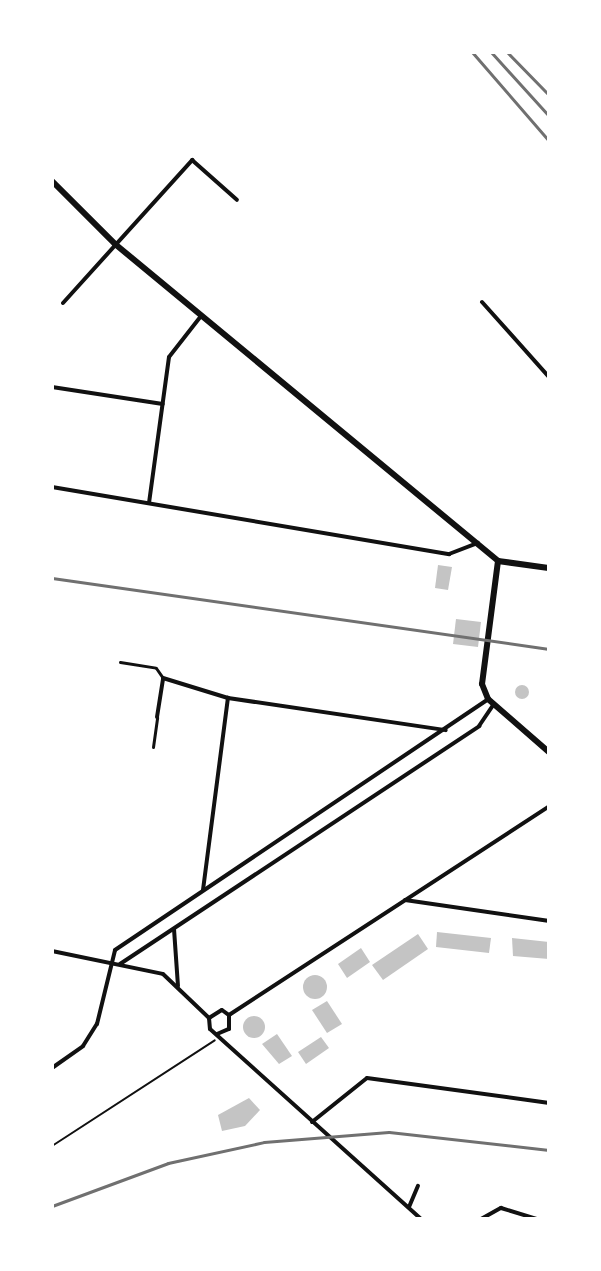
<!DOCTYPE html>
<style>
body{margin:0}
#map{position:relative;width:601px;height:1271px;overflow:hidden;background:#fff;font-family:Rubik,sans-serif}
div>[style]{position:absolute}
.building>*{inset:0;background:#c4c4c4}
.round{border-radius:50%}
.path>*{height:2px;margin:-1px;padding:0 1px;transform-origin:1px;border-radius:1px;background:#111}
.pedestrian>*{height:3px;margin:-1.5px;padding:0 1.5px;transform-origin:1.5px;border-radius:1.5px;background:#111}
.minor>*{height:4px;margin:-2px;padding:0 2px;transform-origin:2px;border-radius:2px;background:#111}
.tertiary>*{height:6px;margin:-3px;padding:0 3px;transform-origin:3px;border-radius:3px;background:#111}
.rail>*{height:3px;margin:-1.5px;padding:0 1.5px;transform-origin:1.5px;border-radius:1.5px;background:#707070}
span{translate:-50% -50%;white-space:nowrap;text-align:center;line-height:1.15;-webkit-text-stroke:8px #fff;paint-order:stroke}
.frame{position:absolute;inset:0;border:54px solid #fff;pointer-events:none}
</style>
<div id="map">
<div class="building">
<div style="clip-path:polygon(438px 565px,452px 567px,448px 590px,435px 588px)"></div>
<div style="clip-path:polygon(456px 619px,481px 622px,478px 647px,453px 644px)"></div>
<div class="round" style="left:515px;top:685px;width:14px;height:14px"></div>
<div style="clip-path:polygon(437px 932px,491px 938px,489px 953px,436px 947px)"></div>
<div style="clip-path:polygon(418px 934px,428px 949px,383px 980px,372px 965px)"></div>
<div style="clip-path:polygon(512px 938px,549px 942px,549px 959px,513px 956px)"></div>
<div style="clip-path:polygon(361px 948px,370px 962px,347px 978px,338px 964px)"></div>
<div class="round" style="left:303px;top:975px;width:24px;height:24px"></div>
<div style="clip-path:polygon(327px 1001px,342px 1024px,327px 1033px,312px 1010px)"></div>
<div class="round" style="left:243px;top:1016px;width:22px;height:22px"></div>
<div style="clip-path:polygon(277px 1034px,292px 1056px,279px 1064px,262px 1044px)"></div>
<div style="clip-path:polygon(321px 1037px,329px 1048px,306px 1064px,298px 1052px)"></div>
<div style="clip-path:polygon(249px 1098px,260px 1110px,245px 1126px,222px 1131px,218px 1115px)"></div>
</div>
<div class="path">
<div style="left:52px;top:1146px;width:194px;rotate:-33deg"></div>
</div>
<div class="pedestrian">
<div style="left:120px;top:662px;width:36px;rotate:9deg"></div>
<div style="left:156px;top:668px;width:12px;rotate:55deg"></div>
<div style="left:153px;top:747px;width:30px;rotate:-82deg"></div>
</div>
<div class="minor">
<div style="left:482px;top:302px;width:101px;rotate:48.2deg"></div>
<div style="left:63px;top:303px;width:193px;rotate:-47.9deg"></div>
<div style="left:192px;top:160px;width:60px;rotate:41.6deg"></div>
<div style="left:52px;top:387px;width:112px;rotate:8.7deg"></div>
<div style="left:52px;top:487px;width:403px;rotate:9.6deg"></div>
<div style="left:449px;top:554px;width:31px;rotate:-21deg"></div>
<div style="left:149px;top:503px;width:147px;rotate:-82.2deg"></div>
<div style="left:169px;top:357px;width:52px;rotate:-52deg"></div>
<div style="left:157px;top:717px;width:39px;rotate:-81deg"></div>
<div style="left:163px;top:678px;width:68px;rotate:17.1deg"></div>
<div style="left:228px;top:698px;width:220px;rotate:8.4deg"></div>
<div style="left:203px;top:890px;width:194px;rotate:-82.6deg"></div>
<div style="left:405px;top:900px;width:146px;rotate:8.3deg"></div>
<div style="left:174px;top:929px;width:57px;rotate:86deg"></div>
<div style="left:52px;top:951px;width:113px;rotate:11.7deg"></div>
<div style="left:163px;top:974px;width:64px;rotate:43.7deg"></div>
<div style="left:209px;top:1018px;width:11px;rotate:85deg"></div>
<div style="left:210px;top:1029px;width:284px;rotate:42deg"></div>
<div style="left:120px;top:964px;width:431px;rotate:-33.5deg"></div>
<div style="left:479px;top:726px;width:27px;rotate:-56deg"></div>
<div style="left:229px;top:1015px;width:382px;rotate:-33.1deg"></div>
<div style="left:209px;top:1018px;width:15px;rotate:-32deg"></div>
<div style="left:222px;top:1010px;width:9px;rotate:36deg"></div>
<div style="left:217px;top:1034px;width:13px;rotate:-23deg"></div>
<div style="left:229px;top:1029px;width:14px;rotate:-90deg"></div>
<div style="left:52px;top:1068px;width:38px;rotate:-35deg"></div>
<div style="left:83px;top:1046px;width:26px;rotate:-58deg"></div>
<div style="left:97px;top:1024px;width:76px;rotate:-76.3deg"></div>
<div style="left:115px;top:950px;width:450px;rotate:-33.9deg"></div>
<div style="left:312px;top:1122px;width:70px;rotate:-38.7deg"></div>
<div style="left:367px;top:1078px;width:184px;rotate:7.8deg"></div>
<div style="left:409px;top:1207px;width:23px;rotate:-67deg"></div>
<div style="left:481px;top:1219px;width:23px;rotate:-29deg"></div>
<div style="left:501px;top:1208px;width:38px;rotate:17deg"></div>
</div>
<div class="tertiary">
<div style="left:52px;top:181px;width:89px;rotate:45deg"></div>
<div style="left:115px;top:244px;width:497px;rotate:39.6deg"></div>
<div style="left:498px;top:561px;width:51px;rotate:7.8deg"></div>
<div style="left:498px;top:561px;width:124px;rotate:97.4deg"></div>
<div style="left:482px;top:684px;width:16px;rotate:68deg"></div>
<div style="left:488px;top:699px;width:81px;rotate:41deg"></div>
</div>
<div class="rail">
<div style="left:472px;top:52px;width:118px;rotate:49.1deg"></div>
<div style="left:491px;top:52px;width:86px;rotate:47.8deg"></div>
<div style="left:507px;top:52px;width:60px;rotate:45.7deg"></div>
<div style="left:52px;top:578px;width:502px;rotate:8.13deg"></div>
<div style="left:52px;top:1206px;width:124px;rotate:-20.3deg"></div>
<div style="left:168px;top:1163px;width:98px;rotate:-12.3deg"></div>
<div style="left:264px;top:1142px;width:125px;rotate:-4.6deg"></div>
<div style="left:389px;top:1132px;width:161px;rotate:6.4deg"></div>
</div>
<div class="frame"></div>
</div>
